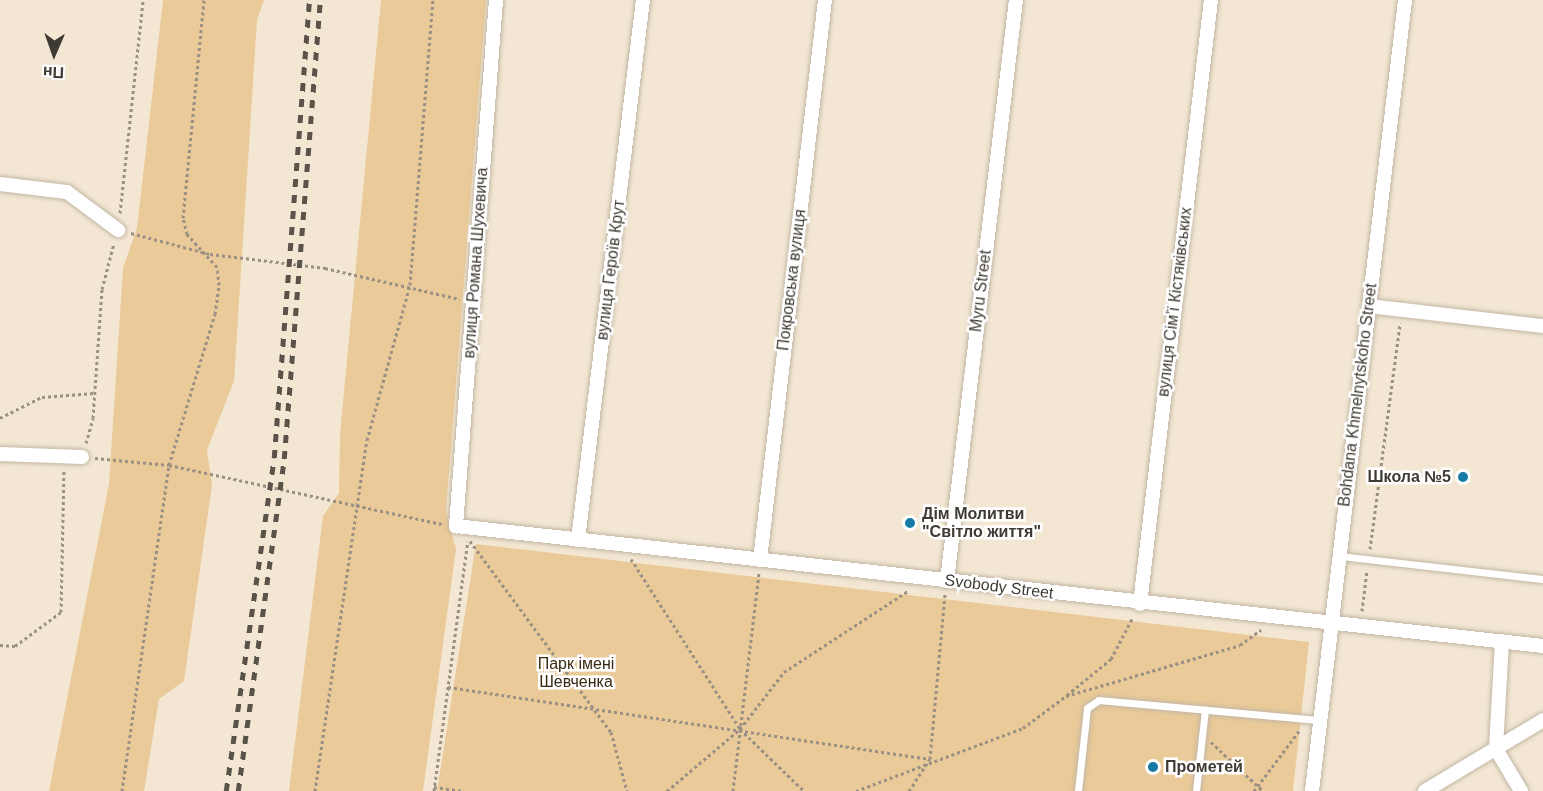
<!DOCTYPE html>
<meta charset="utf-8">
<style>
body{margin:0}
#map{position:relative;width:1543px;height:791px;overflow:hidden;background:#f3e7d4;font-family:Helvetica,sans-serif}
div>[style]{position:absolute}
.green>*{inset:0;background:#eaca98}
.path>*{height:3px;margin-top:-1.5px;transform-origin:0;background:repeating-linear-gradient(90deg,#9a9184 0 3px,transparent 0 6px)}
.roads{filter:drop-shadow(0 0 2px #c2b6a4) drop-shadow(0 0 2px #c2b6a4)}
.lane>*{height:7px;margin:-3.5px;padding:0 3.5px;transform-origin:3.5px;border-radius:3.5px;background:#fff}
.street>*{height:14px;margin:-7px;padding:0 7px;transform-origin:7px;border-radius:7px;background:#fff}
.rail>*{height:4.5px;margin-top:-2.25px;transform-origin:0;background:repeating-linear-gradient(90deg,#59534a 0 8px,transparent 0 16px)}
.dots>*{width:16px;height:16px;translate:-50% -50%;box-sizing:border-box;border:3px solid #fff;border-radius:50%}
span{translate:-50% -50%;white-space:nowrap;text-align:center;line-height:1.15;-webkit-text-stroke:5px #fff;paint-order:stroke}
.street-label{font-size:16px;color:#3f3a33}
.poi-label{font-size:16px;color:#3f3a33;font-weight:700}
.right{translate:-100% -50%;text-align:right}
.left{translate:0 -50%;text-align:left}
.park-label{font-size:16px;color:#392a11}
.north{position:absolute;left:24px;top:24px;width:60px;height:60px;-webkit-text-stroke:4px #fff;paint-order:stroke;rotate:182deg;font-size:16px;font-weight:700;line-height:24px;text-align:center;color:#3f3a33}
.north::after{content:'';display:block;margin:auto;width:21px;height:27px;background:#3f3a33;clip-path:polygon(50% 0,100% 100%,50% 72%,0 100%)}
</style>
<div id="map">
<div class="green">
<div style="clip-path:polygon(163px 0,264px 0,257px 20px,234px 381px,207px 450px,212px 485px,184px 681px,159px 699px,144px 791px,49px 791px,109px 484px,123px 268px,137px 228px)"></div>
<div style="clip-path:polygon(381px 0,486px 0,446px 511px,456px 549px,423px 791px,289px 791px,323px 516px,339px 493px,340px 434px)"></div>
<div style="clip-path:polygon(476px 544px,1309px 642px,1293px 791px,437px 791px)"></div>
</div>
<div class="path">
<div style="left:120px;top:213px;width:214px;rotate:-83.8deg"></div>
<div style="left:131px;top:233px;width:82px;rotate:14.9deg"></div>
<div style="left:210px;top:254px;width:116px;rotate:6.9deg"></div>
<div style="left:325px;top:268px;width:138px;rotate:13deg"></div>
<div style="left:0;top:418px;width:47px;rotate:-26.6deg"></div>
<div style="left:42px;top:397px;width:53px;rotate:-4.3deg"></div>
<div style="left:86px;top:443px;width:26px;rotate:-74deg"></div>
<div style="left:93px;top:418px;width:129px;rotate:-86deg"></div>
<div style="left:102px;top:289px;width:48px;rotate:-75.4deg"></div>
<div style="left:95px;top:458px;width:74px;rotate:5.4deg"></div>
<div style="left:169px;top:465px;width:279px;rotate:12.2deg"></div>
<div style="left:470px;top:541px;width:237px;rotate:53.6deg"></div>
<div style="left:611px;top:732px;width:61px;rotate:74.8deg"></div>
<div style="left:1370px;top:549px;width:228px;rotate:-82.4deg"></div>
<div style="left:631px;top:559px;width:202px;rotate:57.3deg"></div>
<div style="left:740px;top:729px;width:89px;rotate:44.1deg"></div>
<div style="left:1362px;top:611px;width:41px;rotate:-83deg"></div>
<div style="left:0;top:645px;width:15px;rotate:4deg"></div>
<div style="left:15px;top:646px;width:57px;rotate:-36.5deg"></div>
<div style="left:61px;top:612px;width:142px;rotate:-88.8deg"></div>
<div style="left:448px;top:687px;width:487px;rotate:8.5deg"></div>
<div style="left:1067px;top:695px;width:57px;rotate:-39.3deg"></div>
<div style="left:1111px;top:659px;width:47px;rotate:-62.4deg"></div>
<div style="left:1211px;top:742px;width:71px;rotate:43.3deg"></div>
<div style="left:434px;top:787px;width:27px;rotate:8deg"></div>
<div style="left:122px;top:791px;width:329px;rotate:-81.8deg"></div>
<div style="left:169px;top:465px;width:158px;rotate:-73.1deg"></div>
<div style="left:215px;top:314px;width:29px;rotate:-82deg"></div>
<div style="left:219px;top:285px;width:18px;rotate:-96deg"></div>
<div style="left:217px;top:267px;width:45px;rotate:-132.3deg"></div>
<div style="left:187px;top:234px;width:16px;rotate:-104deg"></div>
<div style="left:183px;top:218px;width:219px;rotate:-84.5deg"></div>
<div style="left:315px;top:791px;width:355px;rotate:-81.6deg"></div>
<div style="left:367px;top:440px;width:161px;rotate:-74.5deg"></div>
<div style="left:410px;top:285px;width:286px;rotate:-85.4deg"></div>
<div style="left:434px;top:791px;width:252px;rotate:-82.3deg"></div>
<div style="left:667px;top:791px;width:96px;rotate:-40.3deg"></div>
<div style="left:740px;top:729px;width:72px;rotate:-52.3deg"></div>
<div style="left:784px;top:672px;width:148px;rotate:-33.2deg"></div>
<div style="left:733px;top:791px;width:219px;rotate:-83.2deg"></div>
<div style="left:856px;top:791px;width:178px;rotate:-20.7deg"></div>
<div style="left:1023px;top:728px;width:54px;rotate:-36.7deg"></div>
<div style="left:1066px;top:696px;width:181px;rotate:-16.3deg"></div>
<div style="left:1240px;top:645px;width:26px;rotate:-36deg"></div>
<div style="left:909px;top:791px;width:38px;rotate:-57deg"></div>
<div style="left:930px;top:759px;width:167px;rotate:-84.8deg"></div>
<div style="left:1254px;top:791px;width:75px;rotate:-53.1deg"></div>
</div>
<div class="roads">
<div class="lane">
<div style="left:1340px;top:556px;width:204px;rotate:6.5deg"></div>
<div style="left:1078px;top:791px;width:83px;rotate:-83.8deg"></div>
<div style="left:1087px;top:708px;width:14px;rotate:-34deg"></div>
<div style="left:1099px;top:700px;width:222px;rotate:5.2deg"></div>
<div style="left:1196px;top:791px;width:82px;rotate:-83.7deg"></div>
</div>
<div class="street">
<div style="left:496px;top:0;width:528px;rotate:94.35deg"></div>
<div style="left:456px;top:526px;width:1094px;rotate:6.3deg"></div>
<div style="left:0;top:184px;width:67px;rotate:6.8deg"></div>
<div style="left:67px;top:192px;width:64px;rotate:36.7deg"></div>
<div style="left:1369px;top:306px;width:175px;rotate:6.6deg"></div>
<div style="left:0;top:454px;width:82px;rotate:2.1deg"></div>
<div style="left:578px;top:540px;width:544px;rotate:-83.14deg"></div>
<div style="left:760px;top:560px;width:564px;rotate:-83.38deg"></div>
<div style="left:947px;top:581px;width:585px;rotate:-83.23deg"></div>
<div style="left:1140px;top:604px;width:608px;rotate:-83.3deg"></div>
<div style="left:1502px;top:641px;width:108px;rotate:93.2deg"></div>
<div style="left:1496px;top:749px;width:49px;rotate:59.2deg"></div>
<div style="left:1312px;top:791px;width:796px;rotate:-83.29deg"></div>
<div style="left:1425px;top:791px;width:138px;rotate:-31deg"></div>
</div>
</div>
<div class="rail">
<div style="left:226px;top:791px;width:336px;rotate:-81.8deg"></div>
<div style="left:274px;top:458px;width:459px;rotate:-85.6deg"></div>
<div style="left:238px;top:791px;width:335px;rotate:-82.1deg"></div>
<div style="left:284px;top:459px;width:460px;rotate:-85.5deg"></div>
</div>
<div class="dots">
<div style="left:1463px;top:477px;background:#167aa6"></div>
<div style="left:910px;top:523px;background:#167aa6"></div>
<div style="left:1153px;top:767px;background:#167aa6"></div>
</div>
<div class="street-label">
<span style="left:476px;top:263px;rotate:-86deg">вулиця Романа Шухевича</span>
<span style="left:611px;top:270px;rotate:-83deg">вулиця Героїв Крут</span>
<span style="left:792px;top:280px;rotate:-83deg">Покровська вулиця</span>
<span style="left:981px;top:291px;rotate:-83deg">Myru Street</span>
<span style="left:1175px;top:302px;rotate:-83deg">вулиця Сімʼї Кістяківських</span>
<span style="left:1358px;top:395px;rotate:-83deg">Bohdana Khmelnytskoho Street</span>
<span style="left:999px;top:587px;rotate:7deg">Svobody Street</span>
</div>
<div class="poi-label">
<span class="right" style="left:1451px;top:477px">Школа №5</span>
<span class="left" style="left:922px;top:523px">Дім Молитви<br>"Світло життя"</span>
<span class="left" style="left:1165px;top:767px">Прометей</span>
</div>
<div class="park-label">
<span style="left:576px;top:673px">Парк імені<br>Шевченка</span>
</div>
<div class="north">Пн</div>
</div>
